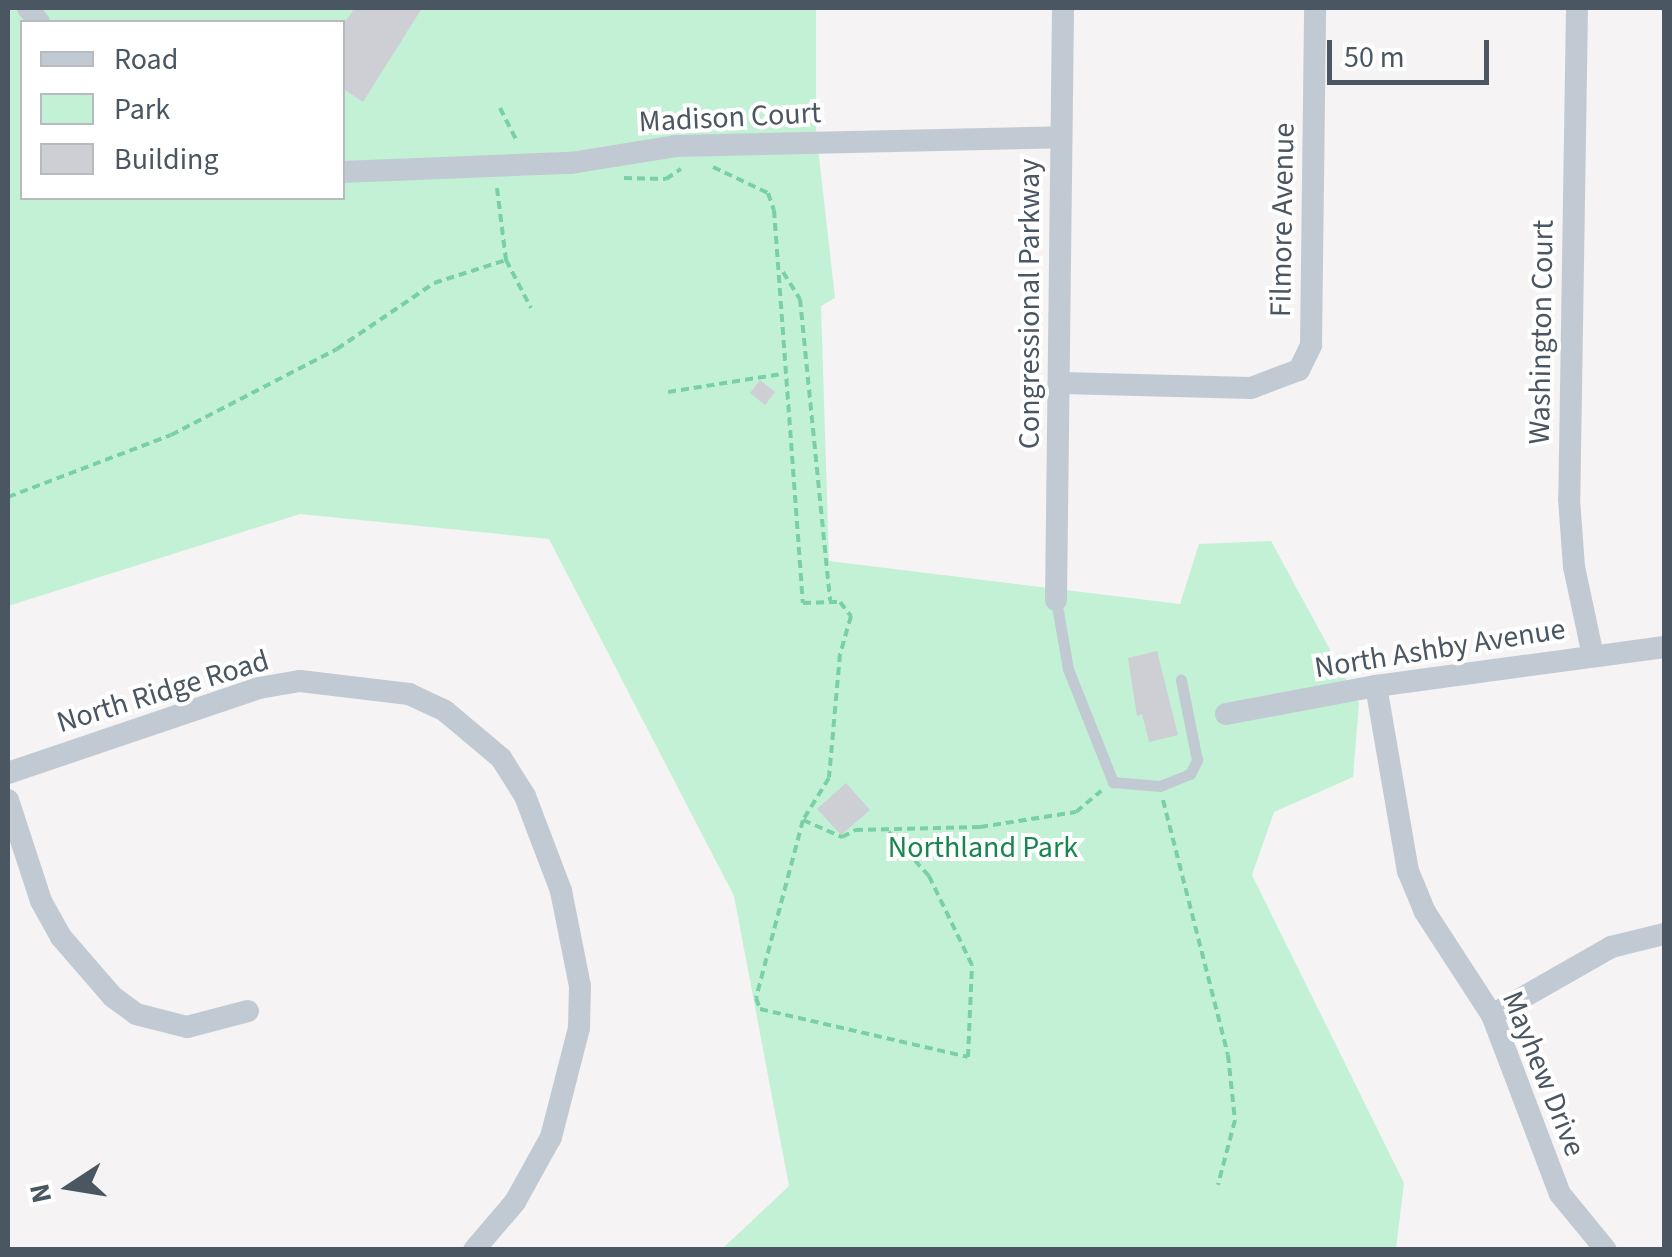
<!DOCTYPE html>
<style>
body{margin:0}
#map{position:relative;width:1672px;height:1257px;overflow:hidden;background:#f5f3f3;font-family:"Source Sans 3",sans-serif}
div>[style]{position:absolute}
.green>*{inset:0;background:#c3f1d5}
.building>*{inset:0;background:#cdcfd5}
.path>*{height:4px;margin-top:-2px;transform-origin:0;background:repeating-linear-gradient(90deg,#7ad0a6 0 8px,transparent 0 13px)}
.lane>*{height:11px;margin:-5.5px;padding:0 5.5px;transform-origin:5.5px;border-radius:5.5px;background:#c1cad2}
.street>*{height:22px;margin:-11px;padding:0 11px;transform-origin:11px;border-radius:11px;background:#c1cad2}
span{translate:-50% -50%;white-space:nowrap;text-align:center;line-height:1.15;-webkit-text-stroke:8px #fff;paint-order:stroke}
.street-label{font-size:30px;color:#4a5661}
.park-label{font-size:30px;color:#17864f}
.frame{position:absolute;inset:0;border:10px solid #4a5661;pointer-events:none}
.legend{position:absolute;left:20px;top:20px;width:325px;height:180px;box-sizing:border-box;background:#fff;border:2px solid #b7bbc0;margin:0;padding:12px 18px;list-style:none;font-size:30px;color:#4a5661}
.legend li{display:flex;align-items:center;gap:20px;height:50px}
.legend b{width:50px;border:2px solid #b7bbc0}
.north{position:absolute;left:20px;top:1137px;width:100px;height:100px;-webkit-text-stroke:8px #fff;paint-order:stroke;rotate:258deg;font-size:28px;font-weight:700;line-height:40px;text-align:center;color:#4a5661}
.north::after{content:'';display:block;margin:auto;width:35px;height:45px;background:#4a5661;clip-path:polygon(50% 0,100% 100%,50% 72%,0 100%)}
.scale{position:absolute;left:1327px;top:40px;width:162px;height:45px;box-sizing:border-box;border:5px solid #4a5661;border-top:0;padding-left:12px;font-size:30px;line-height:35px;white-space:nowrap;color:#4a5661;-webkit-text-stroke:8px #fff;paint-order:stroke}
</style>
<div id="map">
<div class="green">
<div style="clip-path:polygon(evenodd,8px 8px,816px 8px,816px 130px,835px 298px,821px 306px,829px 561px,1180px 604px,1199px 544px,1271px 541px,1359px 703px,1353px 777px,1274px 812px,1252px 875px,1404px 1183px,1396px 1249px,722px 1249px,789px 1186px,734px 896px,549px 539px,300px 514px,8px 606px,8px 8px,22px 22px,342px 22px,342px 198px,22px 198px,22px 22px)"></div>
</div>
<div class="building">
<div style="clip-path:polygon(355px 8px,422px 8px,363px 102px,342px 88px,342px 26px)"></div>
<div style="clip-path:polygon(760px 380px,775px 392px,765px 405px,750px 393px)"></div>
<div style="clip-path:polygon(1157px 651px,1178px 735px,1149px 742px,1142px 714px,1137px 716px,1128px 658px)"></div>
<div style="clip-path:polygon(846px 783px,870px 810px,841px 835px,817px 809px)"></div>
</div>
<div class="path">
<div style="left:500px;top:108px;width:38px;rotate:63deg"></div>
<div style="left:713px;top:167px;width:61px;rotate:25.3deg"></div>
<div style="left:768px;top:193px;width:18px;rotate:71deg"></div>
<div style="left:774px;top:210px;width:394px;rotate:85.8deg"></div>
<div style="left:803px;top:603px;width:37px;rotate:-2deg"></div>
<div style="left:840px;top:602px;width:18px;rotate:52deg"></div>
<div style="left:851px;top:616px;width:40px;rotate:106deg"></div>
<div style="left:840px;top:654px;width:124px;rotate:95.1deg"></div>
<div style="left:829px;top:778px;width:49px;rotate:121.8deg"></div>
<div style="left:803px;top:820px;width:43px;rotate:23.6deg"></div>
<div style="left:842px;top:837px;width:15px;rotate:-28deg"></div>
<div style="left:855px;top:830px;width:125px;rotate:-1.4deg"></div>
<div style="left:980px;top:827px;width:97px;rotate:-8.9deg"></div>
<div style="left:1076px;top:812px;width:33px;rotate:-40deg"></div>
<div style="left:624px;top:178px;width:42px;rotate:1.4deg"></div>
<div style="left:666px;top:179px;width:18px;rotate:-34deg"></div>
<div style="left:497px;top:188px;width:73px;rotate:82.9deg"></div>
<div style="left:506px;top:260px;width:54px;rotate:62.5deg"></div>
<div style="left:783px;top:272px;width:32px;rotate:58deg"></div>
<div style="left:800px;top:299px;width:303px;rotate:84.3deg"></div>
<div style="left:668px;top:392px;width:115px;rotate:-9deg"></div>
<div style="left:8px;top:497px;width:174px;rotate:-20.8deg"></div>
<div style="left:171px;top:435px;width:187px;rotate:-27.4deg"></div>
<div style="left:337px;top:349px;width:117px;rotate:-34.2deg"></div>
<div style="left:434px;top:283px;width:76px;rotate:-17.7deg"></div>
<div style="left:1163px;top:800px;width:263px;rotate:75.7deg"></div>
<div style="left:1228px;top:1055px;width:65px;rotate:83.9deg"></div>
<div style="left:1235px;top:1120px;width:67px;rotate:104.7deg"></div>
<div style="left:803px;top:820px;width:184px;rotate:104.8deg"></div>
<div style="left:756px;top:998px;width:12px;rotate:70deg"></div>
<div style="left:760px;top:1009px;width:213px;rotate:13deg"></div>
<div style="left:968px;top:1057px;width:92px;rotate:-87.5deg"></div>
<div style="left:972px;top:965px;width:99px;rotate:-115.8deg"></div>
<div style="left:929px;top:876px;width:62px;rotate:-132.4deg"></div>
</div>
<div class="lane">
<div style="left:1056px;top:600px;width:70px;rotate:80.1deg"></div>
<div style="left:1068px;top:669px;width:122px;rotate:68.3deg"></div>
<div style="left:1113px;top:782px;width:47px;rotate:4.9deg"></div>
<div style="left:1160px;top:786px;width:32px;rotate:-22deg"></div>
<div style="left:1190px;top:774px;width:16px;rotate:-63deg"></div>
<div style="left:1197px;top:760px;width:82px;rotate:-101.3deg"></div>
</div>
<div class="street">
<div style="left:28px;top:8px;width:18px;rotate:52deg"></div>
<div style="left:1577px;top:8px;width:491px;rotate:90.9deg"></div>
<div style="left:1569px;top:499px;width:68px;rotate:85.8deg"></div>
<div style="left:1574px;top:567px;width:91px;rotate:77.9deg"></div>
<div style="left:342px;top:172px;width:229px;rotate:-2.3deg"></div>
<div style="left:571px;top:163px;width:106px;rotate:-9.2deg"></div>
<div style="left:676px;top:146px;width:385px;rotate:-1.3deg"></div>
<div style="left:1062px;top:383px;width:189px;rotate:1.5deg"></div>
<div style="left:1251px;top:388px;width:51px;rotate:-20.6deg"></div>
<div style="left:1299px;top:370px;width:28px;rotate:-64deg"></div>
<div style="left:1311px;top:345px;width:337px;rotate:-89.3deg"></div>
<div style="left:1056px;top:600px;width:592px;rotate:-89.32deg"></div>
<div style="left:1376px;top:686px;width:188px;rotate:80.2deg"></div>
<div style="left:1408px;top:871px;width:44px;rotate:67.5deg"></div>
<div style="left:1425px;top:912px;width:123px;rotate:57deg"></div>
<div style="left:1492px;top:1015px;width:191px;rotate:69.2deg"></div>
<div style="left:1560px;top:1194px;width:72px;rotate:50.6deg"></div>
<div style="left:1226px;top:714px;width:153px;rotate:-10.6deg"></div>
<div style="left:1376px;top:686px;width:291px;rotate:-7.7deg"></div>
<div style="left:8px;top:773px;width:265px;rotate:-18.7deg"></div>
<div style="left:259px;top:688px;width:42px;rotate:-9.7deg"></div>
<div style="left:300px;top:681px;width:110px;rotate:6.8deg"></div>
<div style="left:409px;top:694px;width:40px;rotate:25deg"></div>
<div style="left:445px;top:711px;width:73px;rotate:40deg"></div>
<div style="left:501px;top:758px;width:45px;rotate:57.7deg"></div>
<div style="left:525px;top:796px;width:102px;rotate:69.2deg"></div>
<div style="left:561px;top:891px;width:97px;rotate:78.7deg"></div>
<div style="left:580px;top:986px;width:42px;rotate:91.4deg"></div>
<div style="left:579px;top:1028px;width:113px;rotate:104.4deg"></div>
<div style="left:551px;top:1137px;width:74px;rotate:119deg"></div>
<div style="left:515px;top:1202px;width:63px;rotate:130.5deg"></div>
<div style="left:8px;top:800px;width:106px;rotate:71.9deg"></div>
<div style="left:41px;top:901px;width:41px;rotate:60.9deg"></div>
<div style="left:61px;top:937px;width:79px;rotate:49.1deg"></div>
<div style="left:113px;top:997px;width:29px;rotate:36deg"></div>
<div style="left:136px;top:1014px;width:53px;rotate:14.3deg"></div>
<div style="left:187px;top:1027px;width:63px;rotate:-14.7deg"></div>
<div style="left:1492px;top:1015px;width:137px;rotate:-29.7deg"></div>
<div style="left:1611px;top:947px;width:55px;rotate:-13.8deg"></div>
</div>
<div class="street-label">
<span style="left:730px;top:118px;rotate:-3deg">Madison Court</span>
<span style="left:1283px;top:220px;rotate:-89deg">Filmore Avenue</span>
<span style="left:1030px;top:304px;rotate:-90deg">Congressional Parkway</span>
<span style="left:1542px;top:332px;rotate:-89deg">Washington Court</span>
<span style="left:1440px;top:649px;rotate:-9deg">North Ashby Avenue</span>
<span style="left:163px;top:692px;rotate:-17deg">North Ridge Road</span>
<span style="left:1543px;top:1074px;rotate:68deg">Mayhew Drive</span>
</div>
<div class="park-label">
<span style="left:983px;top:848px">Northland Park</span>
</div>
<div class="frame"></div>
<ul class="legend">
<li><b style="height:12px;background:#c1cad2"></b>Road</li>
<li><b style="height:28px;background:#c3f1d5"></b>Park</li>
<li><b style="height:28px;background:#cdcfd5"></b>Building</li>
</ul>
<div class="north">N</div>
<div class="scale">50 m</div>
</div>
